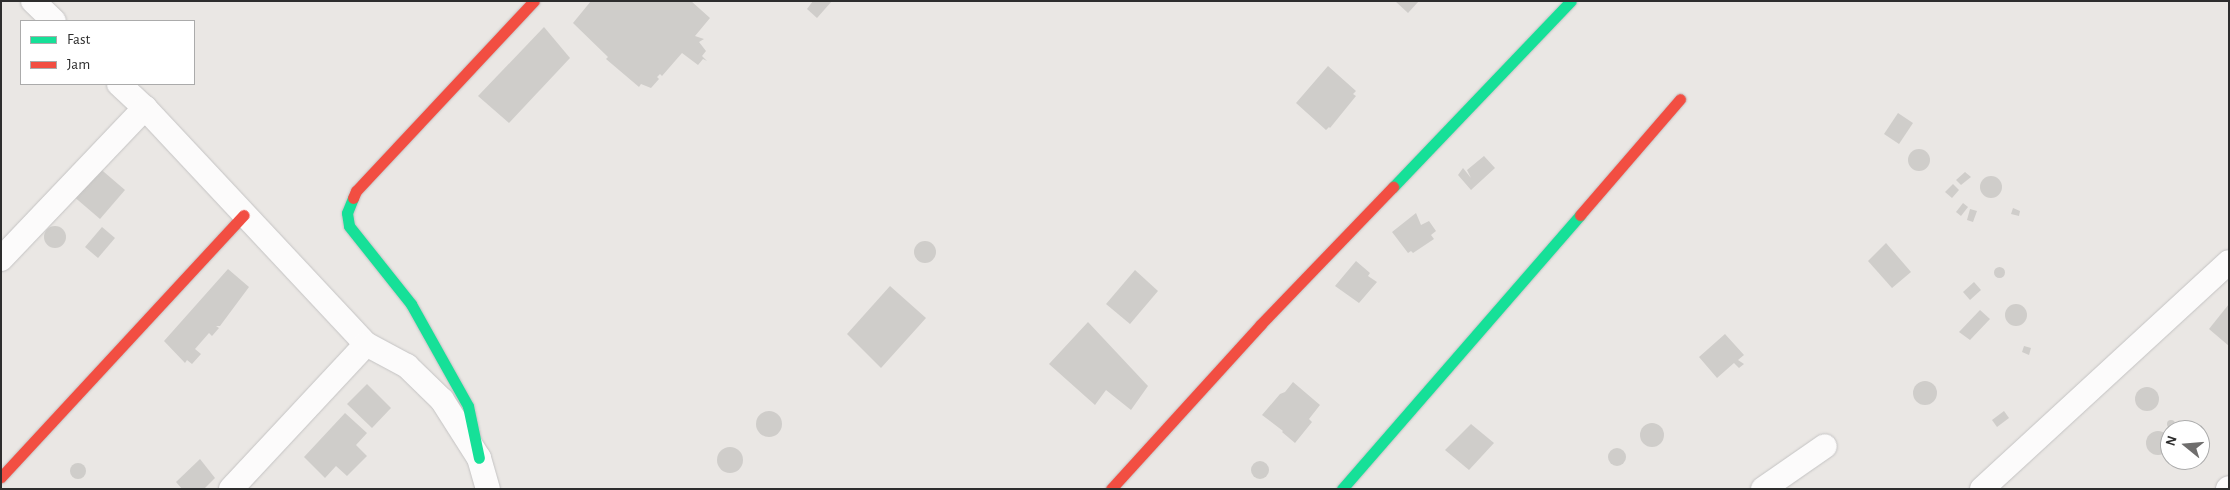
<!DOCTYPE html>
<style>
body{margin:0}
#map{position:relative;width:2230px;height:490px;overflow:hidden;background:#eae7e4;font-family:"Alegreya Sans",sans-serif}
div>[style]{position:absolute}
.building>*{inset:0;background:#cfcdca}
.round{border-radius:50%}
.roads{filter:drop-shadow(0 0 1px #c4c3c3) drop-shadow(0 0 1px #c4c3c3)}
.street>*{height:24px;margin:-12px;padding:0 12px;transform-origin:12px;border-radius:12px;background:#fcfbfb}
.fast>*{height:11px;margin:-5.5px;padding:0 5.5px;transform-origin:5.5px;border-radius:5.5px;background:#16e098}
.jam>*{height:11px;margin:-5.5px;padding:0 5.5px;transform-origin:5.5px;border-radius:5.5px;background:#f24e42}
span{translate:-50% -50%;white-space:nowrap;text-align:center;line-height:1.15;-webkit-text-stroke:4px #fff;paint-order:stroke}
.frame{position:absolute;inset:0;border:2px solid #2d2d2d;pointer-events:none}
.legend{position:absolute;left:20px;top:20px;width:175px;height:65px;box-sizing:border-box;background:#fff;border:1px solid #ababab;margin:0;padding:6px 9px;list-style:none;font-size:15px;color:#2d2d2d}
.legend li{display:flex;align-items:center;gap:10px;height:25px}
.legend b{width:25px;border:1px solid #ababab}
.north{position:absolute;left:2160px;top:420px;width:50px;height:50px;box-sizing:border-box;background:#fff;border:1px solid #ababab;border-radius:50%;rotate:287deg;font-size:14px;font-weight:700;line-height:20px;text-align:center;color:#2d2d2d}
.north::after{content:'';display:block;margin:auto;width:18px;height:22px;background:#6f6e6d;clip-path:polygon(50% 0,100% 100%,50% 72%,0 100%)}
</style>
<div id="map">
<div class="building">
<div style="clip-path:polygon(591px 1px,691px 1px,710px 18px,695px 36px,704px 39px,699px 42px,706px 51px,702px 56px,707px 61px,703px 59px,698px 65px,682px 53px,662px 76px,660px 74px,657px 77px,659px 79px,651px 88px,641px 84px,639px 87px,606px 59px,608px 57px,573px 23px)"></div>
<div style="clip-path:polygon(813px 1px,832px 1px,817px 18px,807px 9px)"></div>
<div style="clip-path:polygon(1395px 1px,1419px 1px,1408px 13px)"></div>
<div style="clip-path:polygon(544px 27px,570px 58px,509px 123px,478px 96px)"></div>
<div style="clip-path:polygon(1328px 66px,1356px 91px,1353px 94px,1356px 96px,1330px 128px,1329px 127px,1326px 130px,1296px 103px)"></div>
<div style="clip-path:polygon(1898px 113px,1913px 123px,1899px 144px,1884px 134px)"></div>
<div class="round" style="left:1908px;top:149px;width:22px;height:22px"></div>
<div style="clip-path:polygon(1484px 156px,1495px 168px,1471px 190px,1458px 175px,1463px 168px,1471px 178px,1467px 170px)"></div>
<div style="clip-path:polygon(97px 166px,125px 190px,100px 219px,72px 195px)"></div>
<div style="clip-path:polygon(1965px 172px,1971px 177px,1961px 185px,1956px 180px)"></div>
<div class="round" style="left:1980px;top:176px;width:22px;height:22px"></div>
<div style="clip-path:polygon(1953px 184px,1959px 190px,1952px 198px,1945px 192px)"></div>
<div style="clip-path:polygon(1963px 203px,1968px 207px,1961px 216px,1956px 212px)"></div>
<div style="clip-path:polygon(2013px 208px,2020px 211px,2019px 216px,2011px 214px)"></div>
<div style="clip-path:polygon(1970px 209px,1977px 211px,1973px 222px,1967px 220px)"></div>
<div style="clip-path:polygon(1416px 213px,1421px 225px,1429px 221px,1436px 231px,1431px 235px,1434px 239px,1413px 253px,1411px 251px,1408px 253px,1392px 232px)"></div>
<div class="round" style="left:44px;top:226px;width:22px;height:22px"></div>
<div style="clip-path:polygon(102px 227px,115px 238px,98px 258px,85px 247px)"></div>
<div class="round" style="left:914px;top:241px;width:22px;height:22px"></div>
<div style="clip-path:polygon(1886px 243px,1911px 272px,1892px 288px,1868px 261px)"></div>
<div style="clip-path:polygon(1356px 261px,1370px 273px,1368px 276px,1377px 282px,1359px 303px,1335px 286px)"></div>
<div class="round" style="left:1993.5px;top:266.5px;width:11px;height:11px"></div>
<div style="clip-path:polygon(228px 269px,249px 287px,220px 326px,216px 326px,219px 328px,212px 336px,209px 333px,195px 349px,201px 354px,192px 364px,187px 360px,185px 363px,164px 341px)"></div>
<div style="clip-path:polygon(1135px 270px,1158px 291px,1130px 324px,1106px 304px)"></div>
<div style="clip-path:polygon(1974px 282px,1981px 290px,1970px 300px,1963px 292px)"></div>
<div style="clip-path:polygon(890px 286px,926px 318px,881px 368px,847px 334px)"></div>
<div style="clip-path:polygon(2229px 304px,2229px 346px,2209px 329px)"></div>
<div class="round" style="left:2005px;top:304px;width:22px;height:22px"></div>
<div style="clip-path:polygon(1980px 310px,1990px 319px,1970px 340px,1959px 332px)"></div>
<div style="clip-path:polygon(1088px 322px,1148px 386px,1131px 410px,1106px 390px,1095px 405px,1049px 364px)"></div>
<div style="clip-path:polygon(1725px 334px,1744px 355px,1738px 360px,1744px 364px,1739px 368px,1734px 363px,1717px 378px,1699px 357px)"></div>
<div style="clip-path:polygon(2024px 346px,2031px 348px,2029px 355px,2022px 352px)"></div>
<div class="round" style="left:1913px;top:381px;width:24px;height:24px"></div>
<div style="clip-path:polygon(1293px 382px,1320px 405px,1309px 419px,1312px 422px,1295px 443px,1282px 432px,1283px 431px,1262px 415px,1280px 394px,1285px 392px)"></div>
<div style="clip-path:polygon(367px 384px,391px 408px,372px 428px,347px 404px)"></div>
<div class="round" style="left:2135px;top:387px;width:24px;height:24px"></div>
<div style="clip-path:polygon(2004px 411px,2009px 418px,1997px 427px,1992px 420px)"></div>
<div class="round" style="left:756px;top:411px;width:26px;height:26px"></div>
<div style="clip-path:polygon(345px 413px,367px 433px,356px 445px,367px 456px,347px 476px,336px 466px,325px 478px,304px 457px)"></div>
<div class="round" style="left:2167px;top:420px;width:8px;height:8px"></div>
<div class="round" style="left:1640px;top:423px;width:24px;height:24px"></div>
<div style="clip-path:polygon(1471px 424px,1494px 443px,1469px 470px,1445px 450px)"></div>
<div class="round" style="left:2146px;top:431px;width:24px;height:24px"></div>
<div class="round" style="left:717px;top:447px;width:26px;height:26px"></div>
<div class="round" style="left:1608px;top:448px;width:18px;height:18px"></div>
<div style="clip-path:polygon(200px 459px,215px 478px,204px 489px,182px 489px,176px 482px)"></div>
<div class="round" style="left:1251px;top:461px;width:18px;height:18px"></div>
<div class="round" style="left:70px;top:463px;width:16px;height:16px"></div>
</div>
<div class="roads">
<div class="street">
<div style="left:33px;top:1px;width:29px;rotate:44deg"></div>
<div style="left:119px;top:84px;width:35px;rotate:43deg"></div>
<div style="left:145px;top:108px;width:323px;rotate:46.9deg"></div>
<div style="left:366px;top:344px;width:47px;rotate:28.2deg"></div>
<div style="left:407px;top:366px;width:49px;rotate:44.2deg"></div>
<div style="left:442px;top:400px;width:69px;rotate:57.5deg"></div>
<div style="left:479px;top:458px;width:32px;rotate:74deg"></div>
<div style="left:1px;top:259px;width:209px;rotate:-46.4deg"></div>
<div style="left:231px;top:489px;width:198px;rotate:-47deg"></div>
<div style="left:1763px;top:489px;width:75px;rotate:-34.7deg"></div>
<div style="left:1982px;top:489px;width:335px;rotate:-42.6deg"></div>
<div style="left:2228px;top:489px;width:1px;rotate:-45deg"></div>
</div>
<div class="fast">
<div style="left:1393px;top:187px;width:257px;rotate:-46.3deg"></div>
<div style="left:353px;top:198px;width:16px;rotate:112deg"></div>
<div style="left:347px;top:213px;width:13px;rotate:81deg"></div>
<div style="left:349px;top:226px;width:100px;rotate:51.5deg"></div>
<div style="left:411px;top:304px;width:117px;rotate:60.8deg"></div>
<div style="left:468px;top:406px;width:53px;rotate:78.1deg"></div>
<div style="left:1342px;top:489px;width:363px;rotate:-49deg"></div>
</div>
<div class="jam">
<div style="left:353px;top:198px;width:8px;rotate:-67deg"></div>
<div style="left:356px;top:191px;width:260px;rotate:-46.9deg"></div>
<div style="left:1580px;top:215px;width:153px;rotate:-49.2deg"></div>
<div style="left:1px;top:477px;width:357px;rotate:-47.2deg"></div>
<div style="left:1111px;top:489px;width:222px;rotate:-47.7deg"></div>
<div style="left:1260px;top:325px;width:192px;rotate:-46.1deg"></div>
</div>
</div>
<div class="frame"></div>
<ul class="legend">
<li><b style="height:6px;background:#16e098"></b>Fast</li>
<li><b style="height:6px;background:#f24e42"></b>Jam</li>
</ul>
<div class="north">N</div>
</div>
